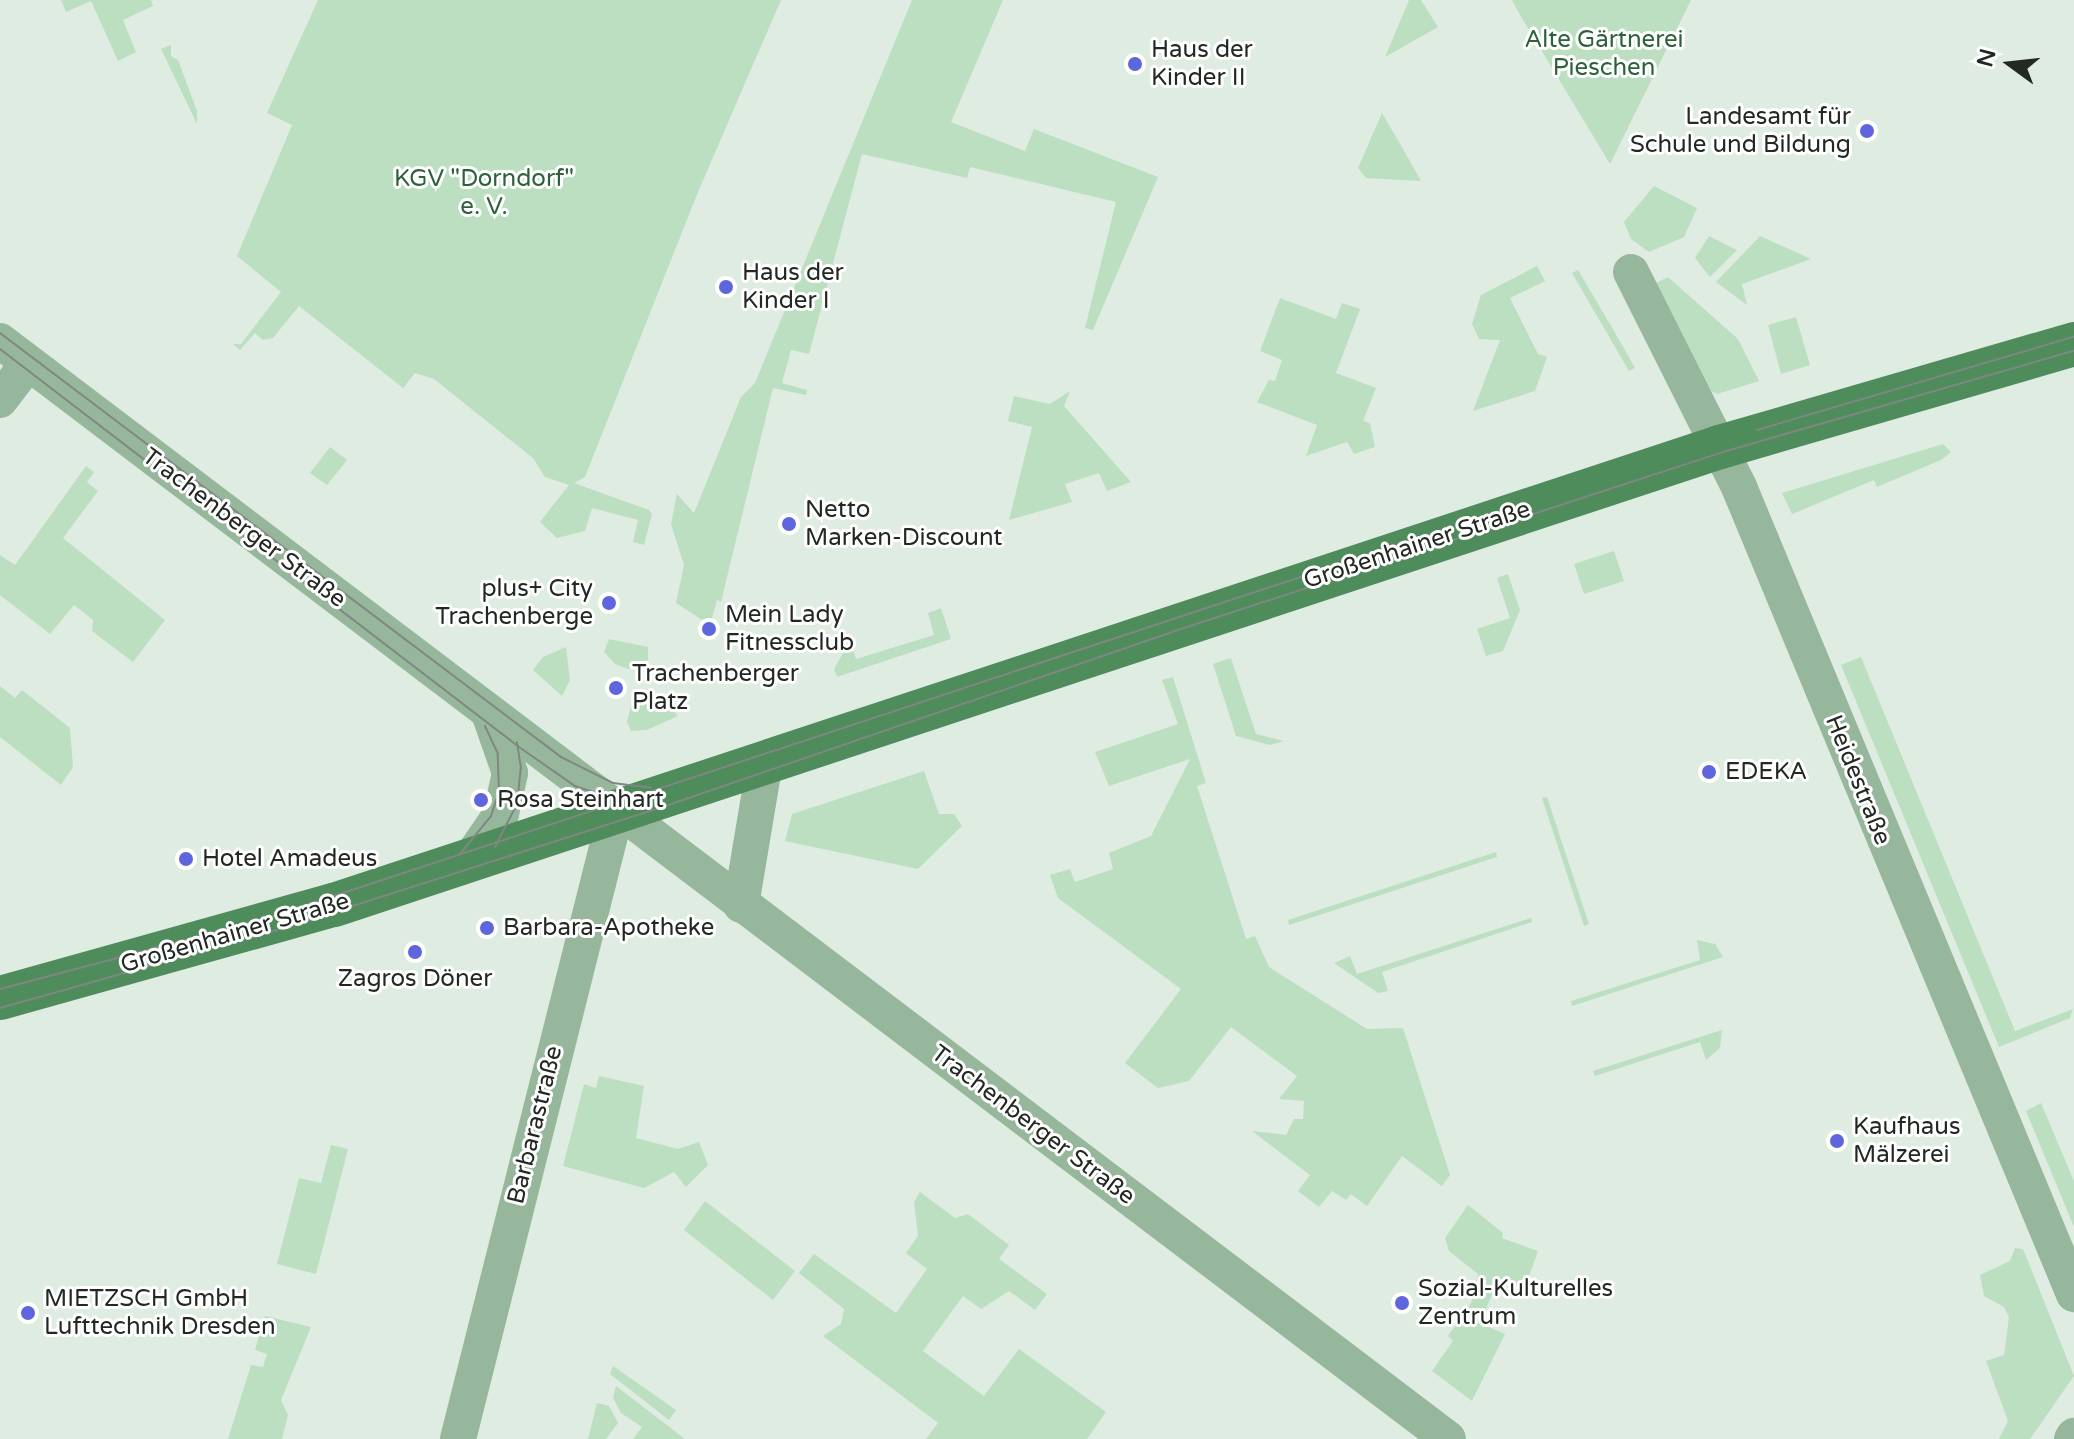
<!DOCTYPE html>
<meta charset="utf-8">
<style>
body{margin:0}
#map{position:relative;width:2074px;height:1439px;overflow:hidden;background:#dfece1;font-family:"Varela Round",sans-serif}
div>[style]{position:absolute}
.green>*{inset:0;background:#bcdfc2}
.minor>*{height:36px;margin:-18px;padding:0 18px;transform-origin:18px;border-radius:18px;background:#97b79c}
.major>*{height:44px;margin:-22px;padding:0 22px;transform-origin:22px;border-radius:22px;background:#4e8c5c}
.tram>*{height:2px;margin:-1px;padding:0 1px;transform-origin:1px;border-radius:1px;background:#7f8880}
.dots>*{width:22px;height:22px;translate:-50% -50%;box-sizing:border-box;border:4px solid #fff;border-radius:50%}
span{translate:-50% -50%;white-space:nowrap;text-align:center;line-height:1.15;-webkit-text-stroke:6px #fff;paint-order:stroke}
.park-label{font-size:24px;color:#2d613a}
.poi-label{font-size:24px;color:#232823}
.left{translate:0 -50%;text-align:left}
.right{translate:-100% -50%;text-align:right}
.street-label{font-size:24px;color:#232823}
.north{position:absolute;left:1970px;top:24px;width:80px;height:80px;-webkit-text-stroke:6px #fff;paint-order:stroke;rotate:285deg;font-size:22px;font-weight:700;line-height:32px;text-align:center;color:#232823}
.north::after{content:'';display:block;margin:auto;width:28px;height:36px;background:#232823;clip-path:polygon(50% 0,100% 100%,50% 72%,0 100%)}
</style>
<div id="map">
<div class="green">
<div style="clip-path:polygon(61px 0,151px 0,153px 6px,123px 20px,136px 52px,118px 61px,91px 1px,66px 12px)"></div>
<div style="clip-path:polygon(318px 0,781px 0,698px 192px,585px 477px,574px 483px,649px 510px,652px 514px,644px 545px,633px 542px,638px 520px,592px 508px,585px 531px,557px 538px,540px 522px,569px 485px,545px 477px,533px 458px,434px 379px,415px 373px,403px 388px,299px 306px,273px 338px,263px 340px,255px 333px,240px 350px,233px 344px,241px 344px,281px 292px,237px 256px,292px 125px,267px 113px)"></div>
<div style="clip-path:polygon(912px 0,1003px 0,951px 122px,1025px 151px,1034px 129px,1158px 177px,1093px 330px,1085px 328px,1116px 202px,970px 167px,967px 178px,862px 154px,809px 354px,791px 350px,782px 383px,807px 390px,806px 395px,773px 388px,721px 602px,717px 600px,710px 625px,676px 603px,684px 565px,671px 524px,677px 494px,694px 513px,741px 397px,755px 383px)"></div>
<div style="clip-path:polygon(1409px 0,1421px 0,1438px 27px,1385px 57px)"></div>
<div style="clip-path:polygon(1512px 0,1691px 0,1610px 164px,1520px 15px)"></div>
<div style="clip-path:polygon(171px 45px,171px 56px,178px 60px,197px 111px,197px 124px,161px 49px)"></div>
<div style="clip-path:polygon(1382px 113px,1403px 149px,1421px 181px,1366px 178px,1358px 168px)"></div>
<div style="clip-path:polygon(1654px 186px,1697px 208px,1684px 237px,1649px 252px,1631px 239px,1624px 222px)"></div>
<div style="clip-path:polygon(1709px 236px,1737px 250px,1710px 277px,1695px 258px)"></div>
<div style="clip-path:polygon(1760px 236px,1811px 259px,1742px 284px,1747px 305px,1716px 282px)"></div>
<div style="clip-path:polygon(1537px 266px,1545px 281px,1510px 298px,1538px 354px,1547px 357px,1535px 391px,1473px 411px,1500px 340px,1479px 339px,1472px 324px,1481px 295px)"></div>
<div style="clip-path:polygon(1578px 270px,1614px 331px,1635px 368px,1629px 371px,1572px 273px)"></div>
<div style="clip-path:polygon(1668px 277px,1738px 339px,1759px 381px,1717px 394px,1710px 390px,1654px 284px)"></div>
<div style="clip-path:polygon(1280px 298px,1336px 319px,1342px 303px,1360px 309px,1336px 373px,1376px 388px,1363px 421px,1370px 423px,1375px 447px,1354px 454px,1347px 442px,1306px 456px,1317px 425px,1257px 402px,1269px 380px,1275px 381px,1282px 360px,1260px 351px)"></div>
<div style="clip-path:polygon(1796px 317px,1810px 365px,1781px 374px,1768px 325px)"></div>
<div style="clip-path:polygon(1070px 391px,1064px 406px,1131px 482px,1107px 491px,1099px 473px,1065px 484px,1072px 502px,1009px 520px,1032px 427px,1008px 421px,1014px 396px,1050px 404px)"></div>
<div style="clip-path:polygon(1943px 444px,1951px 452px,1941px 460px,1877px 487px,1874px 480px,1792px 514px,1782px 493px)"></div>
<div style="clip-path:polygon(330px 447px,347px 460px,327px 485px,310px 473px)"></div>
<div style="clip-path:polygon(86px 466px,94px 472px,87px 482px,98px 491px,63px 538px,165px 620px,133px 662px,92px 631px,93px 620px,74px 605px,50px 634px,0 595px,0 555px,15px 565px)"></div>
<div style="clip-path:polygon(1614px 551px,1624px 581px,1584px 594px,1574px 564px)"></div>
<div style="clip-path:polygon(1508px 574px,1520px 610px,1503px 651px,1486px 656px,1477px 629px,1510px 618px,1497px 578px)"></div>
<div style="clip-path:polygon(941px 608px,951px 639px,837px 677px,834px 669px,847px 646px,851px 644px,856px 659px,934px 635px,928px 613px)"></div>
<div style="clip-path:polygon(609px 639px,648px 647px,648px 660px,628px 669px,615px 664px,604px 652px)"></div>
<div style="clip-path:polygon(566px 647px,570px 680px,562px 696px,533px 670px,543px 657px)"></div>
<div style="clip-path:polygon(1861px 657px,2015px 1031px,2073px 1009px,2070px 1018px,1999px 1047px,1841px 665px)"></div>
<div style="clip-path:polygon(1231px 658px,1256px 734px,1284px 741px,1270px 745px,1236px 736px,1213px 664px)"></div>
<div style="clip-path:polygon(1173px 677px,1206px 783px,1197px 786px,1246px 939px,1255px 936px,1269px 967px,1367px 1029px,1403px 1028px,1450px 1175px,1442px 1186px,1402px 1156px,1367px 1206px,1351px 1194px,1346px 1200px,1332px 1191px,1319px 1207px,1298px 1191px,1310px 1175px,1252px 1131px,1286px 1135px,1294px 1119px,1303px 1119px,1304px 1101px,1279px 1099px,1297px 1076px,1231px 1027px,1189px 1081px,1158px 1088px,1125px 1063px,1181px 989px,1058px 898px,1050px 875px,1070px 869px,1075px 882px,1113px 869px,1109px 853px,1151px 836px,1190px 759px,1109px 786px,1095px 752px,1178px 724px,1162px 680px)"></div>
<div style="clip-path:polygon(0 686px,15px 698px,22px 690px,70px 728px,73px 767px,61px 785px,0 737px)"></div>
<div style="clip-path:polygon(633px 697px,667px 712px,671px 708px,678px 716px,647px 730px,631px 731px,627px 722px)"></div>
<div style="clip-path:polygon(924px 771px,939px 814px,954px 814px,962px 826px,918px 869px,785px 841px,792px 814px)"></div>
<div style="clip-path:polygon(1547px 797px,1589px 924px,1584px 926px,1542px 798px)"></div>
<div style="clip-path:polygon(1496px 852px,1497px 857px,1289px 925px,1288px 920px)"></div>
<div style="clip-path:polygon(1531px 918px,1532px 922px,1382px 972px,1388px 991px,1378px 993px,1334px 963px,1350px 956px,1357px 974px)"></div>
<div style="clip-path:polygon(1697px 940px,1715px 944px,1723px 957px,1572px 1006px,1571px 1001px,1700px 960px)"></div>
<div style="clip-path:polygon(1722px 1030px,1720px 1048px,1706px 1060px,1700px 1042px,1595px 1076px,1593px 1071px)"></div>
<div style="clip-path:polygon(599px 1076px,644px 1086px,636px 1138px,678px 1149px,699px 1142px,708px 1165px,686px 1187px,674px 1172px,644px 1188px,563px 1166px,584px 1084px,596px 1088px)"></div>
<div style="clip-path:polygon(2041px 1103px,2074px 1181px,2074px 1227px,2026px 1111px)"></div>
<div style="clip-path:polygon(331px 1145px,348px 1149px,316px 1274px,277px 1264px,299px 1178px,321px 1183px)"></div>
<div style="clip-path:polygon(920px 1192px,955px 1218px,968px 1214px,1009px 1245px,999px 1259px,1047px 1294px,1035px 1310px,1009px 1291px,981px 1309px,963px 1296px,923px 1351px,984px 1396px,1019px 1349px,1106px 1412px,1087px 1439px,926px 1439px,938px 1423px,823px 1336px,841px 1324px,844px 1309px,799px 1273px,814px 1254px,896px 1313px,927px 1269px,906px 1253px,918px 1236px,914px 1202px)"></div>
<div style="clip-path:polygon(705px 1201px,795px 1271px,773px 1300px,684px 1230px)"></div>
<div style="clip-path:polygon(1468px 1205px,1503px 1233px,1502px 1238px,1538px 1251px,1524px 1290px,1498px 1280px,1480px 1323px,1505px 1334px,1472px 1401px,1432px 1371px,1453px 1341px,1448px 1336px,1471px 1303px,1478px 1274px,1449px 1251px,1445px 1238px)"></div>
<div style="clip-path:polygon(2015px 1248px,2023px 1249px,2074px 1376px,2030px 1439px,1999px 1439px,2008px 1421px,1986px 1361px,2004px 1355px,2009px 1317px,2004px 1307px,1984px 1296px,1980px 1275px,2010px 1261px)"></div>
<div style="clip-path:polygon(265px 1316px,311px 1327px,281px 1400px,288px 1415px,282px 1439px,228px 1439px,251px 1365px,263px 1367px,267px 1354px,255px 1350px)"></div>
<div style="clip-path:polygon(613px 1366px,676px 1410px,669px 1420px,610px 1374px)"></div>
<div style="clip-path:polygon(616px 1386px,685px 1439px,633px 1439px,642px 1427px,621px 1413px,613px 1398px)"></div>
<div style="clip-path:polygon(597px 1403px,609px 1406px,618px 1423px,606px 1439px,588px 1439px)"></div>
</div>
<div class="minor">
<div style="left:1631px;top:272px;width:241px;rotate:63.3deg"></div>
<div style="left:1739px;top:487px;width:874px;rotate:67.46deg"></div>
<div style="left:0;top:341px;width:1817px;rotate:37.17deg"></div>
<div style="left:0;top:400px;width:46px;rotate:-52.9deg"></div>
<div style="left:469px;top:861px;width:57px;rotate:-55.8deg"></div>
<div style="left:501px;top:814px;width:42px;rotate:-77.6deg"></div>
<div style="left:510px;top:773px;width:60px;rotate:-109.3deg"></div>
<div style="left:741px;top:905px;width:145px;rotate:-80.5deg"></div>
<div style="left:458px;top:1439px;width:647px;rotate:-75.86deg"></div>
<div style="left:2072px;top:1439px;width:4px;rotate:-56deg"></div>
</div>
<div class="major">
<div style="left:0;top:998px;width:347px;rotate:-15.6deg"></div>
<div style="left:334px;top:905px;width:1460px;rotate:-18.29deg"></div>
<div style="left:1720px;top:447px;width:369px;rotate:-16.2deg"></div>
</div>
<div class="tram">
<div style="left:0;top:333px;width:703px;rotate:37.08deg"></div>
<div style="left:561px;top:757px;width:58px;rotate:26.6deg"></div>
<div style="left:613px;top:783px;width:38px;rotate:7deg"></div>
<div style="left:0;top:349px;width:654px;rotate:37.48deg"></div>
<div style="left:519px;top:747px;width:68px;rotate:34.9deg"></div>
<div style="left:575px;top:786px;width:50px;rotate:18.8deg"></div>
<div style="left:1757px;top:430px;width:330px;rotate:-16.4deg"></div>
<div style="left:495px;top:847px;width:48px;rotate:-62.9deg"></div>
<div style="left:517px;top:804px;width:36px;rotate:-84deg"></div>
<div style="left:521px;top:768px;width:26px;rotate:-99deg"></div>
<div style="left:460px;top:854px;width:49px;rotate:-50.8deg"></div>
<div style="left:491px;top:816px;width:25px;rotate:-72deg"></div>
<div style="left:499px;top:792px;width:38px;rotate:-92deg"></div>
<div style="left:498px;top:754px;width:31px;rotate:-115deg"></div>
<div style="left:0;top:989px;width:270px;rotate:-14.8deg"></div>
<div style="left:261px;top:920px;width:1242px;rotate:-18.26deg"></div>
<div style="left:0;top:1008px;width:281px;rotate:-15.7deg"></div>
<div style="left:271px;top:932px;width:423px;rotate:-17.7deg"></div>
<div style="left:674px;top:803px;width:533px;rotate:-18.94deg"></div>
<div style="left:1178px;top:630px;width:573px;rotate:-18.09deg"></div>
<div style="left:1723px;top:452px;width:365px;rotate:-16.1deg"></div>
</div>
<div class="dots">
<div style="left:1135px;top:64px;background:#5e65dd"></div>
<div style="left:1867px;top:131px;background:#5e65dd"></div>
<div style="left:726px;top:287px;background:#5e65dd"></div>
<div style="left:789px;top:524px;background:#5e65dd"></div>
<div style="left:609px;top:603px;background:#5e65dd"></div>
<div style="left:709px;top:629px;background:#5e65dd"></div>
<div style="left:616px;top:688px;background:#5e65dd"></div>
<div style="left:1709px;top:772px;background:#5e65dd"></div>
<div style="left:481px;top:800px;background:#5e65dd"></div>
<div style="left:186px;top:859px;background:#5e65dd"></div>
<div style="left:487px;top:928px;background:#5e65dd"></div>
<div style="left:415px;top:952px;background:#5e65dd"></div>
<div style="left:1837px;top:1141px;background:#5e65dd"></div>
<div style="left:1402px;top:1303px;background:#5e65dd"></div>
<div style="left:28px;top:1313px;background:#5e65dd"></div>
</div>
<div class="park-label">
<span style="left:1604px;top:54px">Alte Gärtnerei<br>Pieschen</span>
<span style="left:484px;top:193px">KGV "Dorndorf"<br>e. V.</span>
</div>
<div class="poi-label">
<span class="left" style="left:1151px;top:64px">Haus der<br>Kinder II</span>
<span class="right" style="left:1851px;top:131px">Landesamt für<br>Schule und Bildung</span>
<span class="left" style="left:742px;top:287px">Haus der<br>Kinder I</span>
<span class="left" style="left:805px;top:524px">Netto<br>Marken-Discount</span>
<span class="right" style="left:593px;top:603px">plus+ City<br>Trachenberge</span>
<span class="left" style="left:725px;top:629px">Mein Lady<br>Fitnessclub</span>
<span class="left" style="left:632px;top:688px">Trachenberger<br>Platz</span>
<span class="left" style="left:1725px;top:772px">EDEKA</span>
<span class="left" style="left:497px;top:800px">Rosa Steinhart</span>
<span class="left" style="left:202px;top:859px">Hotel Amadeus</span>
<span class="left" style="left:503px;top:928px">Barbara-Apotheke</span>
<span style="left:415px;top:979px">Zagros Döner</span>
<span class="left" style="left:1853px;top:1141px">Kaufhaus<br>Mälzerei</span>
<span class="left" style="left:1418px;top:1303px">Sozial-Kulturelles<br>Zentrum</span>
<span class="left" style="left:44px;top:1313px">MIETZSCH GmbH<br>Lufttechnik Dresden</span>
</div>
<div class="street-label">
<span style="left:244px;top:528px;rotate:37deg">Trachenberger Straße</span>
<span style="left:1417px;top:545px;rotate:-18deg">Großenhainer Straße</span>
<span style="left:1858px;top:780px;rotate:68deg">Heidestraße</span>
<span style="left:235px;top:933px;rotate:-16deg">Großenhainer Straße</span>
<span style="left:535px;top:1125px;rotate:-76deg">Barbarastraße</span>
<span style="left:1033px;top:1125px;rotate:37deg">Trachenberger Straße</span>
</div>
<div class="north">N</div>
</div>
